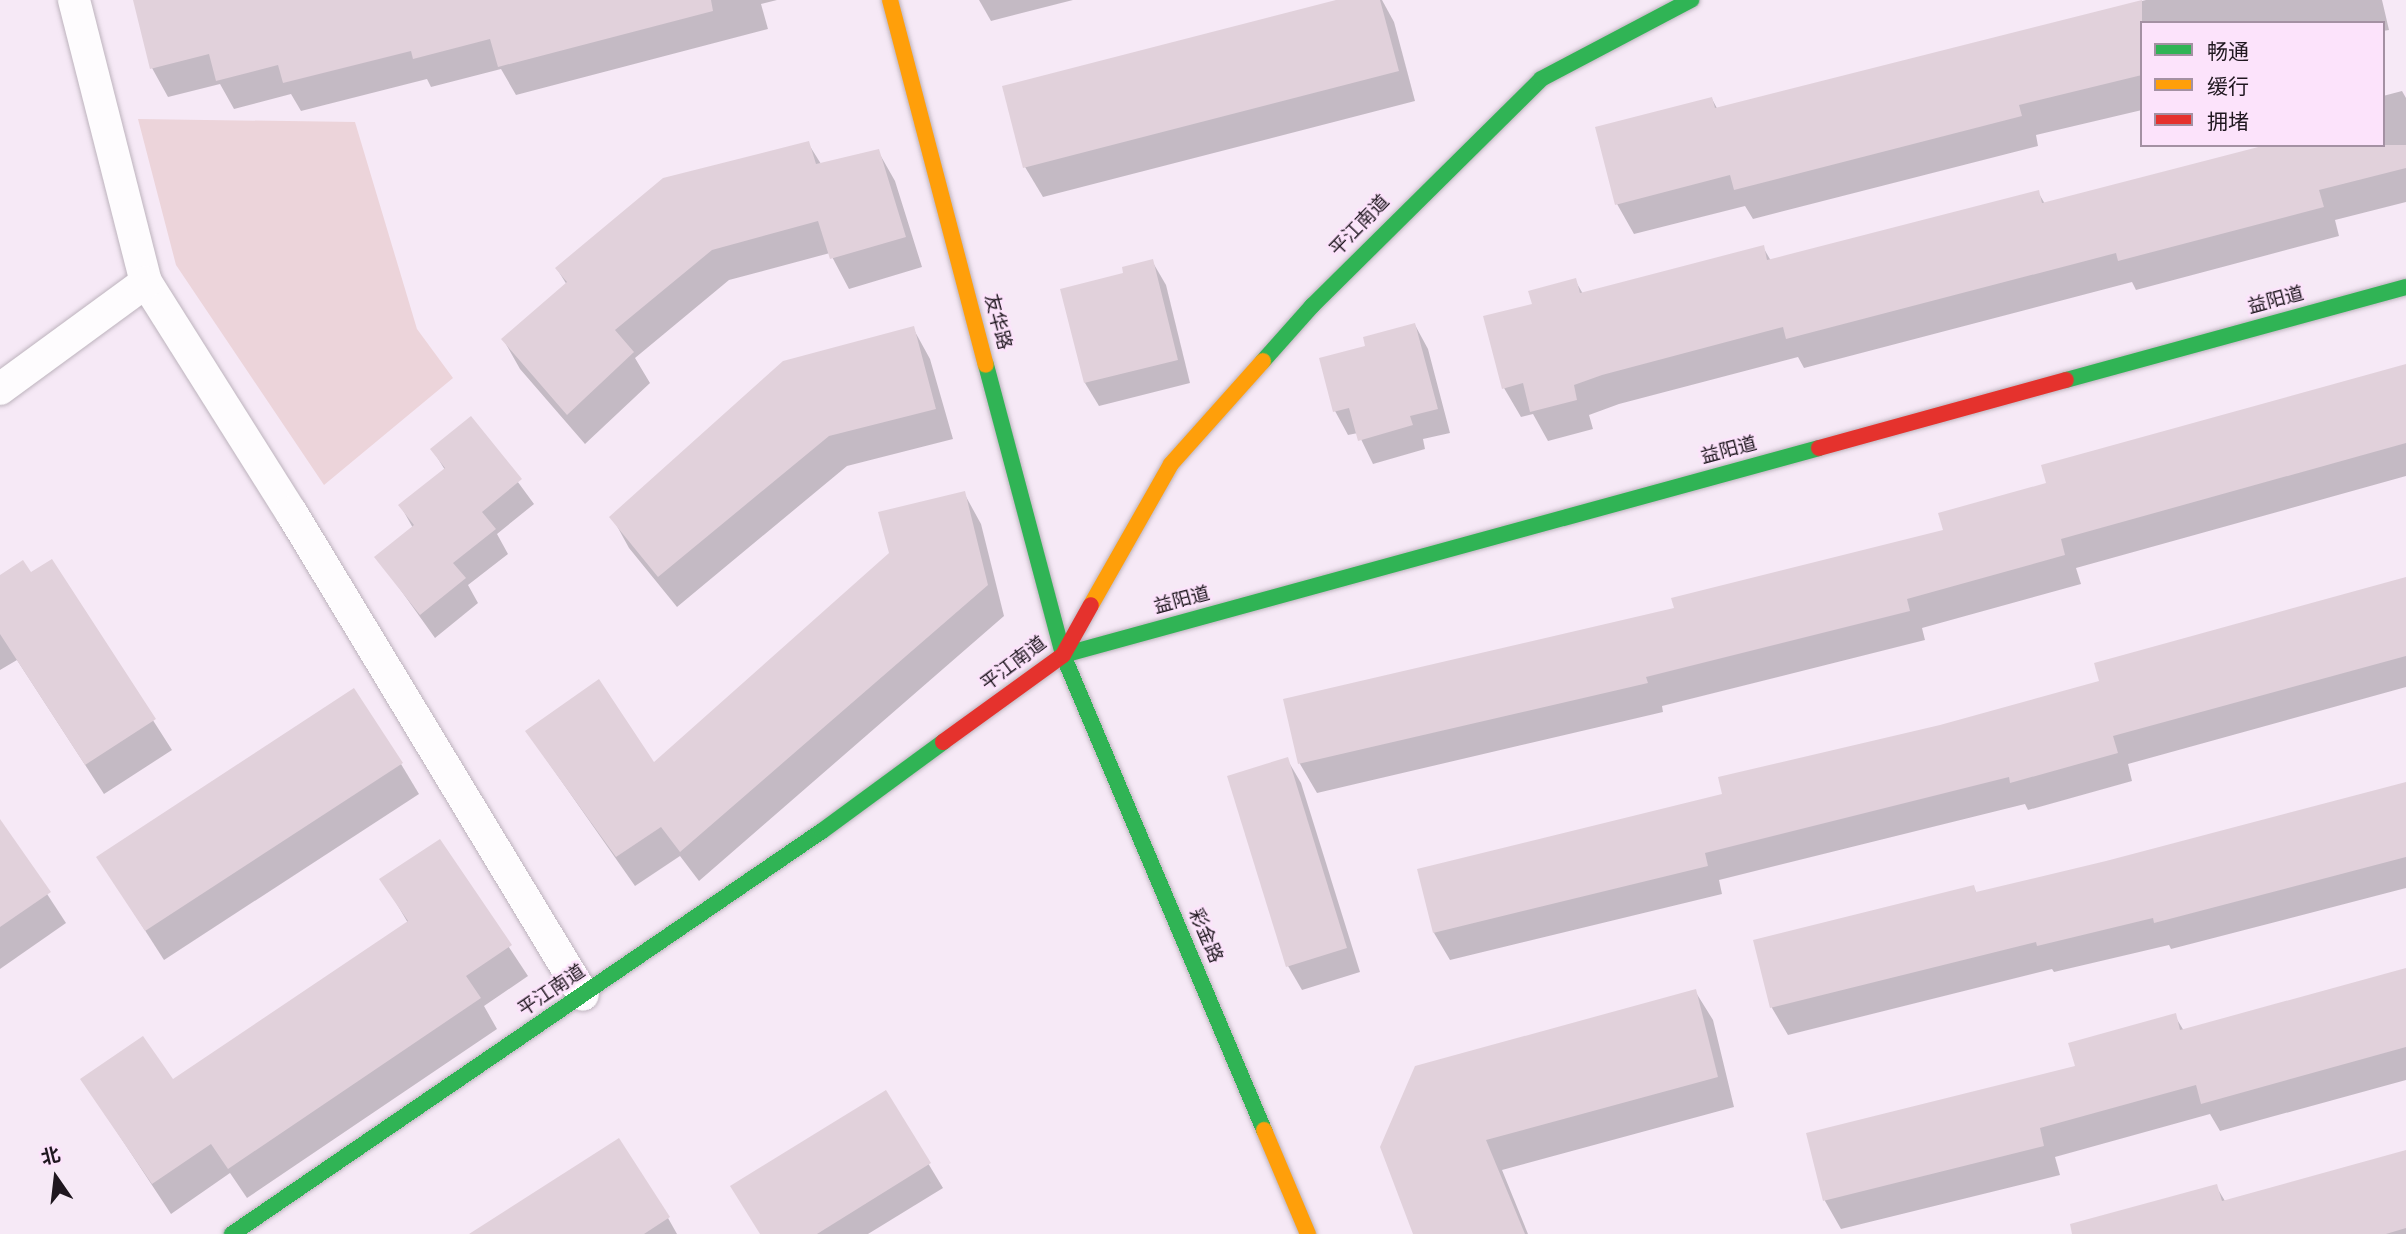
<!DOCTYPE html>
<meta charset="utf-8">
<style>
body{margin:0}
#map{position:relative;width:2406px;height:1234px;overflow:hidden;background:#f6e9f6;font-family:"Alegreya Sans","Noto Sans SC",sans-serif}
div>[style]{position:absolute}
.green>*{inset:0;background:#ecd4da}
.shadow>*{inset:0;background:#0003}
.building>*{inset:0;background:#e1d1db}
.roads{filter:drop-shadow(0 0 2px #bdb3bd) drop-shadow(0 0 2px #bdb3bd)}
.street>*{height:32px;margin:-16px;padding:0 16px;transform-origin:16px;border-radius:16px;background:#fefcfe}
.fast>*{height:16px;margin:-8px;padding:0 8px;transform-origin:8px;border-radius:8px;background:#30b455}
.slow>*{height:16px;margin:-8px;padding:0 8px;transform-origin:8px;border-radius:8px;background:#ff9f0a}
.jam>*{height:16px;margin:-8px;padding:0 8px;transform-origin:8px;border-radius:8px;background:#e5322d}
span{translate:-50% -50%;white-space:nowrap;text-align:center;line-height:1.15;-webkit-text-stroke:5px #fce3fb;paint-order:stroke}
.street-label{font-size:19px;color:#1f171f}
.legend{position:absolute;left:2140px;top:21px;width:245px;height:126px;box-sizing:border-box;background:#fce3fb;border:2px solid #a491a3;margin:0;padding:9px 12px;list-style:none;font-size:21px;color:#1f171f}
.legend li{display:flex;align-items:center;gap:14px;height:35px}
.legend b{width:35px;border:2px solid #a491a3}
.north{position:absolute;left:21px;top:1143px;width:70px;height:70px;-webkit-text-stroke:5px #fce3fb;paint-order:stroke;rotate:346deg;font-size:19px;font-weight:700;line-height:28px;text-align:center;color:#1f171f}
.north::after{content:'';display:block;margin:auto;width:24px;height:32px;background:#1f171f;clip-path:polygon(50% 0,100% 100%,50% 72%,0 100%)}
</style>
<div id="map">
<div class="green">
<div style="clip-path:polygon(138px 119px,355px 122px,417px 329px,453px 378px,324px 485px,176px 265px)"></div>
</div>
<div class="shadow">
<div style="clip-path:polygon(135px 0,777px 0,761px 4px,768px 29px,516px 95px,501px 69px,431px 87px,427px 79px,301px 111px,291px 94px,234px 109px,220px 84px,168px 97px,152px 68px)"></div>
<div style="clip-path:polygon(979px 0,1073px 0,991px 21px)"></div>
<div style="clip-path:polygon(1343px 0,1382px 0,1394px 22px,1415px 101px,1043px 197px,1025px 167px)"></div>
<div style="clip-path:polygon(2146px 0,2382px 0,2389px 30px,2383px 31px,2383px 23px,2142px 23px,2142px 110px,2036px 135px,2038px 146px,1753px 219px,1745px 206px,1634px 234px,1617px 204px,1712px 99px,1718px 110px)"></div>
<div style="clip-path:polygon(2402px 91px,2406px 98px,2406px 202px,2335px 220px,2339px 236px,2136px 290px,2132px 282px,1804px 368px,1798px 357px,1619px 404px,1589px 415px,1593px 429px,1548px 441px,1533px 414px,1521px 417px,1504px 388px,1534px 305px,1575px 280px,1583px 294px,1763px 247px,1771px 261px,2038px 192px,2045px 204px,2383px 145px,2383px 96px)"></div>
<div style="clip-path:polygon(808px 143px,821px 164px,878px 151px,895px 181px,922px 267px,849px 289px,830px 253px,729px 280px,635px 358px,650px 383px,585px 444px,520px 369px,503px 339px,567px 285px,557px 269px)"></div>
<div style="clip-path:polygon(1152px 261px,1166px 285px,1190px 383px,1099px 406px,1085px 383px,1125px 275px)"></div>
<div style="clip-path:polygon(1415px 325px,1428px 349px,1450px 433px,1423px 439px,1425px 449px,1373px 464px,1358px 433px,1348px 435px,1335px 411px,1367px 347px)"></div>
<div style="clip-path:polygon(913px 328px,930px 359px,953px 439px,847px 466px,677px 607px,629px 548px,612px 517px)"></div>
<div style="clip-path:polygon(2406px 366px,2406px 476px,2076px 568px,2081px 584px,1922px 628px,1925px 640px,1662px 706px,1663px 712px,1317px 793px,1300px 764px,1285px 700px,1676px 609px,1945px 532px,2048px 484px)"></div>
<div style="clip-path:polygon(471px 418px,534px 504px,497px 534px,508px 554px,468px 585px,478px 603px,435px 638px,377px 557px,413px 528px,400px 505px,445px 470px,432px 449px)"></div>
<div style="clip-path:polygon(964px 493px,981px 524px,1004px 616px,699px 881px,680px 856px,635px 886px,527px 732px,654px 765px)"></div>
<div style="clip-path:polygon(51px 561px,172px 750px,104px 794px,17px 660px,0 670px,0 577px,31px 575px)"></div>
<div style="clip-path:polygon(2406px 578px,2406px 687px,2128px 764px,2132px 781px,2028px 810px,2025px 804px,1719px 880px,1722px 894px,1450px 960px,1434px 933px,1419px 870px,1724px 796px,2101px 683px)"></div>
<div style="clip-path:polygon(1287px 759px,1301px 783px,1360px 972px,1302px 990px,1288px 966px)"></div>
<div style="clip-path:polygon(401px 764px,419px 794px,164px 960px,98px 857px)"></div>
<div style="clip-path:polygon(2406px 784px,2406px 888px,2171px 949px,2169px 945px,2054px 972px,2052px 969px,1788px 1035px,1772px 1008px,1755px 941px,1973px 887px,1977px 893px,2107px 863px)"></div>
<div style="clip-path:polygon(0 822px,66px 923px,0 969px)"></div>
<div style="clip-path:polygon(439px 841px,528px 976px,484px 1006px,497px 1029px,247px 1198px,230px 1173px,171px 1214px,82px 1079px,172px 1082px,408px 923px,382px 879px)"></div>
<div style="clip-path:polygon(2406px 970px,2406px 1080px,2220px 1131px,2210px 1114px,2055px 1157px,2060px 1175px,1841px 1229px,1825px 1201px,1808px 1134px,2077px 1067px,2175px 1016px,2184px 1031px)"></div>
<div style="clip-path:polygon(1695px 991px,1713px 1020px,1734px 1107px,1502px 1170px,1528px 1234px,1415px 1234px,1382px 1147px)"></div>
<div style="clip-path:polygon(885px 1092px,943px 1188px,868px 1234px,761px 1234px)"></div>
<div style="clip-path:polygon(2406px 1151px,2406px 1234px,2117px 1234px,2216px 1186px,2225px 1201px)"></div>
<div style="clip-path:polygon(668px 1218px,677px 1234px,472px 1234px)"></div>
</div>
<div class="building">
<div style="clip-path:polygon(133px 0,711px 0,713px 11px,498px 67px,490px 39px,413px 59px,411px 51px,283px 83px,278px 65px,216px 81px,209px 54px,150px 69px)"></div>
<div style="clip-path:polygon(1336px 0,1380px 0,1399px 71px,1023px 168px,1002px 86px)"></div>
<div style="clip-path:polygon(2142px 0,2142px 75px,2019px 105px,2022px 116px,1734px 190px,1730px 175px,1615px 205px,1595px 127px,1712px 97px,1715px 108px)"></div>
<div style="clip-path:polygon(809px 141px,816px 164px,879px 149px,906px 237px,830px 259px,818px 221px,712px 250px,615px 330px,634px 352px,567px 415px,501px 339px,567px 282px,555px 268px,663px 178px)"></div>
<div style="clip-path:polygon(2266px 145px,2406px 145px,2406px 168px,2319px 190px,2324px 207px,2118px 261px,2116px 253px,1786px 339px,1783px 327px,1602px 375px,1574px 385px,1577px 400px,1530px 412px,1523px 383px,1502px 389px,1483px 316px,1532px 304px,1528px 291px,1576px 278px,1580px 293px,1764px 245px,1767px 260px,2039px 190px,2042px 203px)"></div>
<div style="clip-path:polygon(1153px 259px,1178px 360px,1084px 383px,1060px 289px,1123px 273px,1122px 267px)"></div>
<div style="clip-path:polygon(1415px 323px,1438px 409px,1410px 416px,1413px 425px,1358px 441px,1349px 408px,1333px 412px,1319px 358px,1365px 346px,1363px 337px)"></div>
<div style="clip-path:polygon(914px 326px,936px 409px,829px 436px,658px 577px,609px 517px,783px 361px)"></div>
<div style="clip-path:polygon(2406px 364px,2406px 443px,2061px 539px,2065px 555px,1907px 599px,1910px 611px,1646px 677px,1648px 683px,1298px 764px,1283px 699px,1674px 608px,1671px 598px,1943px 530px,1938px 513px,2046px 483px,2041px 465px)"></div>
<div style="clip-path:polygon(471px 416px,522px 479px,482px 512px,496px 529px,453px 563px,466px 578px,420px 615px,374px 557px,414px 525px,398px 505px,445px 468px,430px 449px)"></div>
<div style="clip-path:polygon(965px 491px,988px 585px,680px 852px,661px 827px,616px 857px,525px 731px,599px 679px,654px 762px,889px 553px,878px 512px)"></div>
<div style="clip-path:polygon(52px 559px,156px 719px,85px 765px,0 634px,0 575px,23px 560px,31px 572px)"></div>
<div style="clip-path:polygon(2406px 577px,2406px 656px,2113px 736px,2118px 753px,2010px 783px,2009px 777px,1705px 853px,1708px 866px,1433px 933px,1417px 869px,1722px 794px,1718px 777px,1940px 725px,2099px 681px,2094px 663px)"></div>
<div style="clip-path:polygon(354px 688px,403px 763px,145px 931px,96px 857px)"></div>
<div style="clip-path:polygon(1288px 757px,1347px 948px,1286px 967px,1227px 776px)"></div>
<div style="clip-path:polygon(2406px 782px,2406px 857px,2154px 923px,2153px 918px,2037px 946px,2036px 942px,1770px 1008px,1753px 940px,1974px 885px,1976px 892px,2106px 861px)"></div>
<div style="clip-path:polygon(0 819px,51px 892px,0 927px)"></div>
<div style="clip-path:polygon(440px 839px,512px 945px,466px 976px,481px 998px,228px 1169px,211px 1144px,152px 1184px,80px 1079px,143px 1036px,173px 1079px,408px 921px,379px 879px)"></div>
<div style="clip-path:polygon(2406px 968px,2406px 1047px,2201px 1104px,2196px 1085px,2040px 1128px,2044px 1146px,1823px 1201px,1806px 1133px,2075px 1066px,2068px 1043px,2176px 1013px,2180px 1030px)"></div>
<div style="clip-path:polygon(1696px 989px,1718px 1077px,1486px 1140px,1525px 1234px,1413px 1234px,1380px 1147px,1415px 1066px)"></div>
<div style="clip-path:polygon(886px 1090px,931px 1163px,817px 1234px,760px 1234px,730px 1186px)"></div>
<div style="clip-path:polygon(619px 1138px,670px 1217px,644px 1234px,469px 1234px)"></div>
<div style="clip-path:polygon(2406px 1150px,2406px 1228px,2386px 1234px,2072px 1234px,2070px 1224px,2217px 1184px,2222px 1201px)"></div>
</div>
<div class="roads">
<div class="street">
<div style="left:74px;top:0;width:291px;rotate:75.7deg"></div>
<div style="left:146px;top:282px;width:272px;rotate:57.8deg"></div>
<div style="left:291px;top:512px;width:564px;rotate:58.84deg"></div>
<div style="left:0;top:389px;width:181px;rotate:-36.2deg"></div>
</div>
<div class="fast">
<div style="left:1263px;top:361px;width:74px;rotate:-48.3deg"></div>
<div style="left:1312px;top:306px;width:322px;rotate:-44.7deg"></div>
<div style="left:1541px;top:79px;width:170px;rotate:-27.8deg"></div>
<div style="left:986px;top:365px;width:300px;rotate:75.1deg"></div>
<div style="left:1063px;top:655px;width:516px;rotate:67.06deg"></div>
<div style="left:2066px;top:380px;width:352px;rotate:-15.3deg"></div>
<div style="left:1063px;top:655px;width:784px;rotate:-15.31deg"></div>
<div style="left:232px;top:1234px;width:714px;rotate:-34.34deg"></div>
<div style="left:822px;top:831px;width:150px;rotate:-36.3deg"></div>
</div>
<div class="slow">
<div style="left:890px;top:0;width:377px;rotate:75.3deg"></div>
<div style="left:1091px;top:605px;width:162px;rotate:-60.4deg"></div>
<div style="left:1171px;top:464px;width:138px;rotate:-48.2deg"></div>
<div style="left:1264px;top:1130px;width:113px;rotate:67.1deg"></div>
</div>
<div class="jam">
<div style="left:1819px;top:448px;width:256px;rotate:-15.4deg"></div>
<div style="left:943px;top:742px;width:148px;rotate:-35.9deg"></div>
<div style="left:1063px;top:655px;width:57px;rotate:-60.8deg"></div>
</div>
</div>
<div class="street-label">
<span style="left:1360px;top:226px;rotate:-46deg">平江南道</span>
<span style="left:2276px;top:301px;rotate:-15deg">益阳道</span>
<span style="left:997px;top:322px;rotate:75deg">友华路</span>
<span style="left:1729px;top:451px;rotate:-15deg">益阳道</span>
<span style="left:1182px;top:601px;rotate:-15deg">益阳道</span>
<span style="left:1014px;top:664px;rotate:-37deg">平江南道</span>
<span style="left:1205px;top:936px;rotate:67deg">彩金路</span>
<span style="left:552px;top:991px;rotate:-34deg">平江南道</span>
</div>
<ul class="legend">
<li><b style="height:9px;background:#30b455"></b>畅通</li>
<li><b style="height:9px;background:#ff9f0a"></b>缓行</li>
<li><b style="height:9px;background:#e5322d"></b>拥堵</li>
</ul>
<div class="north">北</div>
</div>
